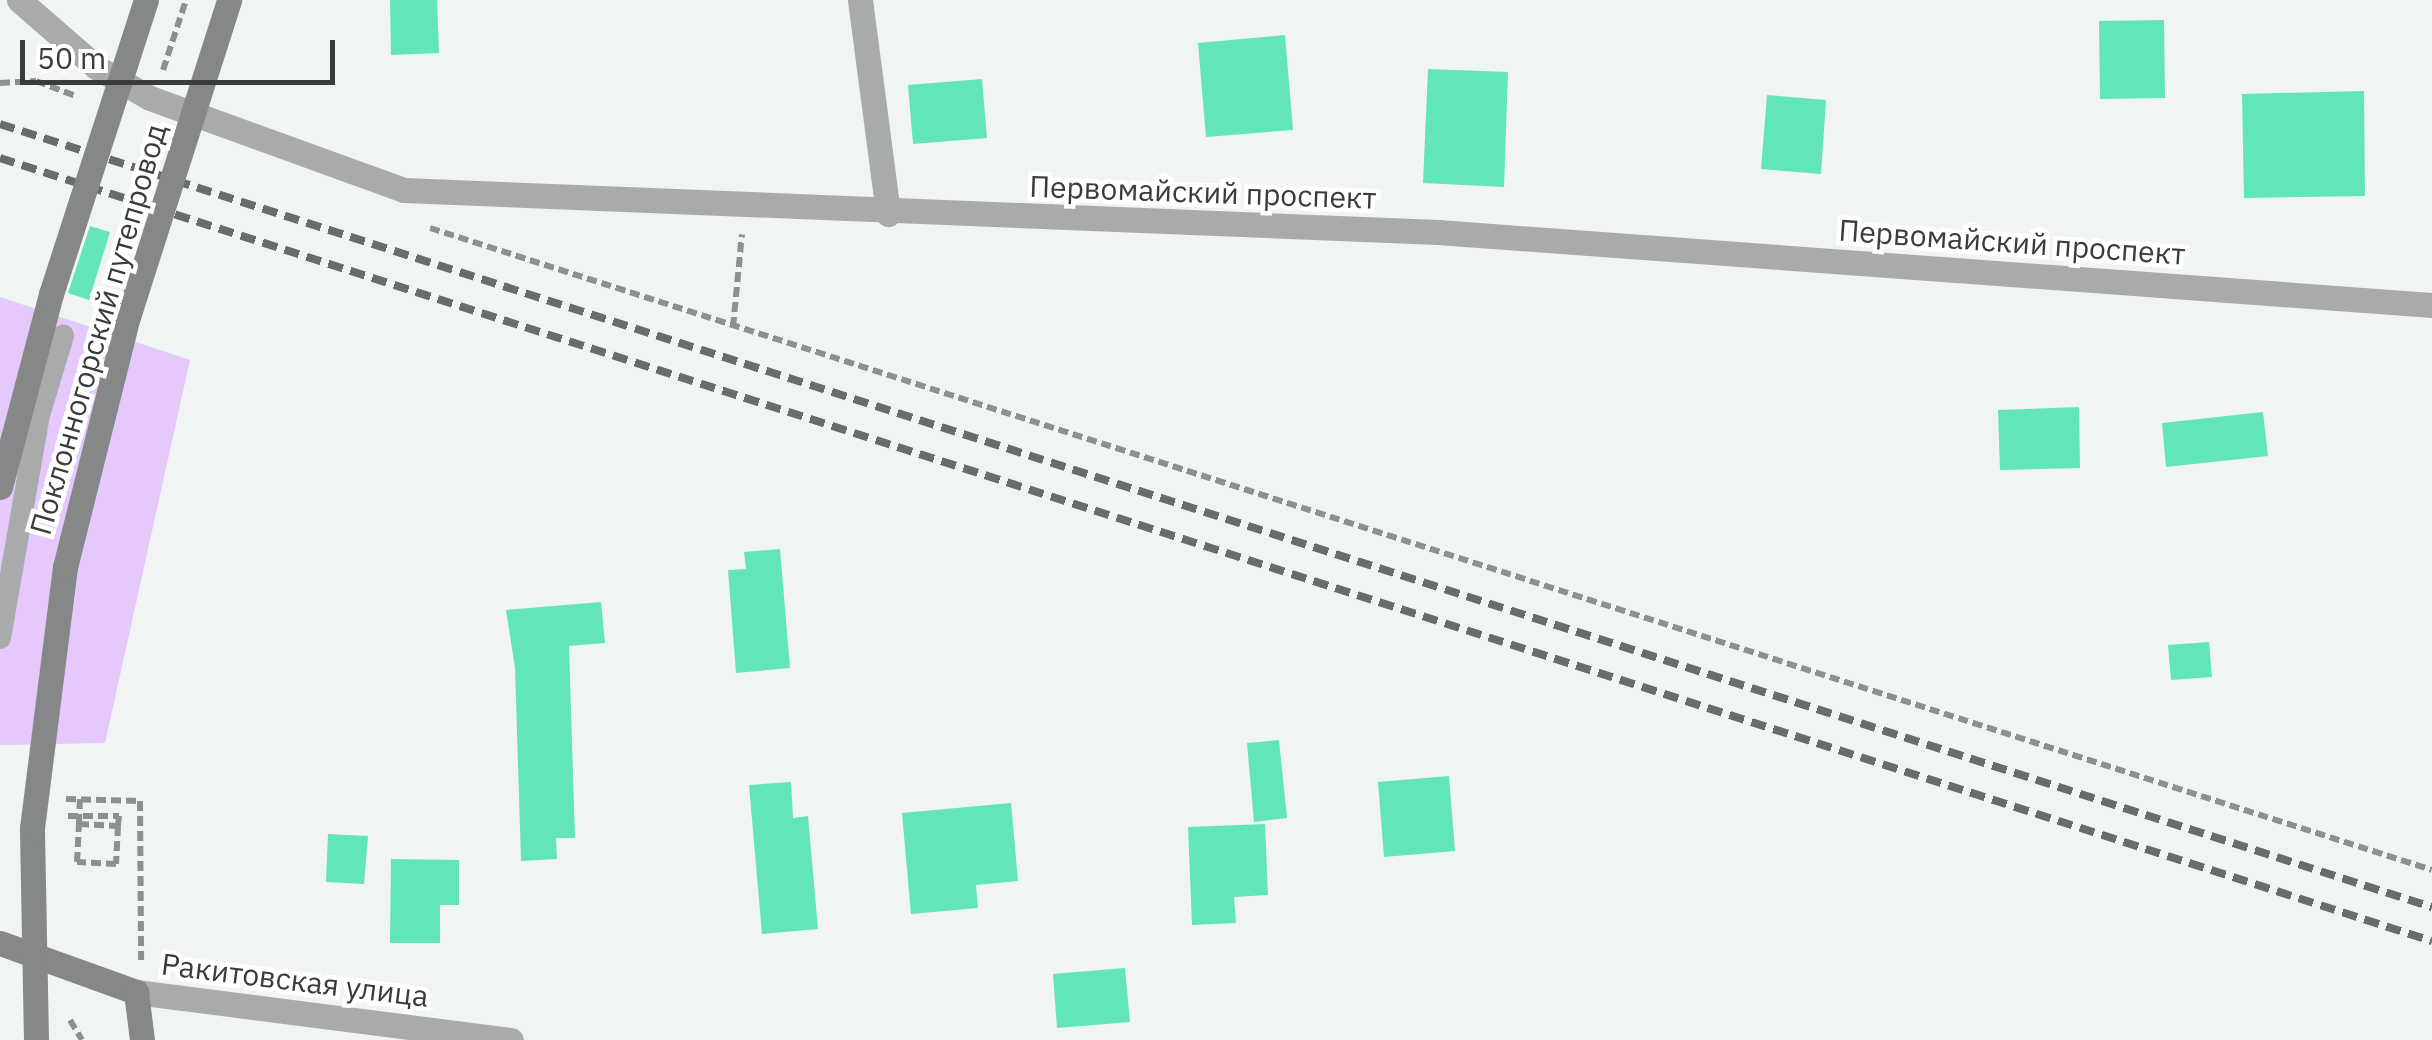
<!DOCTYPE html>
<meta charset="utf-8">
<style>
body{margin:0}
#map{position:relative;width:2432px;height:1040px;overflow:hidden;background:#f0f4f2;font-family:"IBM Plex Sans",sans-serif}
div>[style]{position:absolute}
.green>*{inset:0;background:#e4c8fe}
.building>*{inset:0;background:#63e5bb}
.path>*{height:6px;margin-top:-3px;transform-origin:0;background:repeating-linear-gradient(90deg,#8e908f 0 10px,transparent 0 15px)}
.lane>*{height:22px;margin:-11px;padding:0 11px;transform-origin:11px;border-radius:11px;background:#a9abaa}
.street>*{height:25px;margin:-12.5px;padding:0 12.5px;transform-origin:12.5px;border-radius:12.5px;background:#a9abaa}
.secondary>*{height:25px;margin:-12.5px;padding:0 12.5px;transform-origin:12.5px;border-radius:12.5px;background:#868887}
.rail>*{height:8px;margin-top:-4px;transform-origin:0;background:repeating-linear-gradient(90deg,#6a6c6c 0 15px,transparent 0 23px)}
.path-bridge>*{height:6px;margin-top:-3px;transform-origin:0;background:repeating-linear-gradient(90deg,#8e908f 0 10px,transparent 0 15px)}
.secondary-bridge>*{height:25px;margin:-12.5px;padding:0 12.5px;transform-origin:12.5px;border-radius:12.5px;background:#868887}
span{translate:-50% -50%;white-space:nowrap;text-align:center;line-height:1.15;-webkit-text-stroke:9px #fff;paint-order:stroke}
.street-label{font-size:30px;color:#3a3b3b}
.scale{position:absolute;left:20px;top:40px;width:315px;height:45px;box-sizing:border-box;border:5px solid #3a3b3b;border-top:0;padding-left:12px;font-size:30px;line-height:35px;white-space:nowrap;color:#3a3b3b;-webkit-text-stroke:8px #fff;paint-order:stroke}
</style>
<div id="map">
<div class="green">
<div style="clip-path:polygon(0 297px,190px 360px,105px 743px,0 745px)"></div>
</div>
<div class="building">
<div style="clip-path:polygon(390px 0,437px 0,439px 53px,391px 55px)"></div>
<div style="clip-path:polygon(2164px 20px,2165px 98px,2100px 99px,2099px 21px)"></div>
<div style="clip-path:polygon(1285px 35px,1293px 130px,1206px 137px,1198px 43px)"></div>
<div style="clip-path:polygon(1428px 69px,1508px 72px,1504px 187px,1423px 183px)"></div>
<div style="clip-path:polygon(982px 79px,987px 138px,913px 144px,908px 85px)"></div>
<div style="clip-path:polygon(2364px 91px,2365px 196px,2244px 198px,2242px 94px)"></div>
<div style="clip-path:polygon(1767px 95px,1826px 100px,1821px 174px,1761px 169px)"></div>
<div style="clip-path:polygon(90px 226px,110px 232px,89px 300px,68px 293px)"></div>
<div style="clip-path:polygon(2079px 407px,2080px 468px,2000px 470px,1998px 410px)"></div>
<div style="clip-path:polygon(2263px 412px,2268px 456px,2166px 467px,2162px 423px)"></div>
<div style="clip-path:polygon(780px 549px,790px 668px,736px 673px,728px 570px,746px 569px,744px 552px)"></div>
<div style="clip-path:polygon(601px 602px,605px 643px,569px 646px,575px 838px,556px 838px,557px 859px,521px 861px,515px 668px,506px 610px)"></div>
<div style="clip-path:polygon(2209px 642px,2212px 677px,2171px 680px,2168px 645px)"></div>
<div style="clip-path:polygon(1279px 740px,1287px 818px,1254px 822px,1247px 743px)"></div>
<div style="clip-path:polygon(1449px 776px,1455px 851px,1384px 857px,1378px 782px)"></div>
<div style="clip-path:polygon(791px 782px,793px 818px,808px 816px,818px 929px,762px 934px,749px 785px)"></div>
<div style="clip-path:polygon(1011px 803px,1018px 881px,976px 885px,978px 908px,911px 914px,902px 813px)"></div>
<div style="clip-path:polygon(1265px 824px,1268px 895px,1234px 897px,1236px 923px,1192px 925px,1188px 827px)"></div>
<div style="clip-path:polygon(328px 834px,368px 836px,364px 884px,326px 882px)"></div>
<div style="clip-path:polygon(391px 859px,459px 860px,459px 905px,440px 905px,440px 943px,390px 943px)"></div>
<div style="clip-path:polygon(1125px 968px,1130px 1022px,1057px 1028px,1053px 974px)"></div>
</div>
<div class="path">
<div style="left:163px;top:70px;width:74px;rotate:-71.8deg"></div>
<div style="left:0;top:83px;width:36px;rotate:-3deg"></div>
<div style="left:36px;top:81px;width:43px;rotate:20.6deg"></div>
<div style="left:430px;top:228px;width:2102px;rotate:17.78deg"></div>
<div style="left:733px;top:327px;width:93px;rotate:-84.5deg"></div>
<div style="left:66px;top:799px;width:74px;rotate:1.5deg"></div>
<div style="left:140px;top:801px;width:159px;rotate:89.6deg"></div>
<div style="left:79px;top:824px;width:39px;rotate:3deg"></div>
<div style="left:118px;top:826px;width:38px;rotate:93deg"></div>
<div style="left:116px;top:864px;width:39px;rotate:-177deg"></div>
<div style="left:77px;top:862px;width:38px;rotate:-87deg"></div>
<div style="left:79px;top:824px;width:25px;rotate:-88deg"></div>
<div style="left:70px;top:1020px;width:23px;rotate:59deg"></div>
</div>
<div class="lane">
<div style="left:0;top:638px;width:226px;rotate:-80.1deg"></div>
<div style="left:39px;top:415px;width:83px;rotate:-73.1deg"></div>
</div>
<div class="street">
<div style="left:19px;top:0;width:102px;rotate:41deg"></div>
<div style="left:96px;top:67px;width:62px;rotate:29.9deg"></div>
<div style="left:150px;top:98px;width:270px;rotate:19.9deg"></div>
<div style="left:404px;top:190px;width:1035px;rotate:2.33deg"></div>
<div style="left:1438px;top:232px;width:997px;rotate:4.2deg"></div>
<div style="left:860px;top:0;width:216px;rotate:82.5deg"></div>
<div style="left:136px;top:992px;width:378px;rotate:7.3deg"></div>
</div>
<div class="secondary">
<div style="left:0;top:943px;width:145px;rotate:19.8deg"></div>
<div style="left:136px;top:992px;width:48px;rotate:82.9deg"></div>
</div>
<div class="rail">
<div style="left:0;top:124px;width:2555px;rotate:17.85deg"></div>
<div style="left:0;top:158px;width:2555px;rotate:17.85deg"></div>
</div>
<div class="path-bridge">
<div style="left:68px;top:816px;width:51px"></div>
<div style="left:119px;top:816px;width:10px;rotate:96deg"></div>
</div>
<div class="secondary-bridge">
<div style="left:0;top:487px;width:200px;rotate:-75.2deg"></div>
<div style="left:51px;top:294px;width:309px;rotate:-72.1deg"></div>
<div style="left:36px;top:1040px;width:212px;rotate:-91.1deg"></div>
<div style="left:32px;top:828px;width:263px;rotate:-82.8deg"></div>
<div style="left:65px;top:567px;width:258px;rotate:-75.9deg"></div>
<div style="left:128px;top:317px;width:333px;rotate:-72.3deg"></div>
</div>
<div class="street-label">
<span style="left:1203px;top:192px;rotate:2deg">Первомайский проспект</span>
<span style="left:2012px;top:242px;rotate:4deg">Первомайский проспект</span>
<span style="left:98px;top:329px;rotate:-74deg">Поклонногорский путепровод</span>
<span style="left:295px;top:980px;rotate:7deg">Ракитовская улица</span>
</div>
<div class="scale">50 m</div>
</div>
